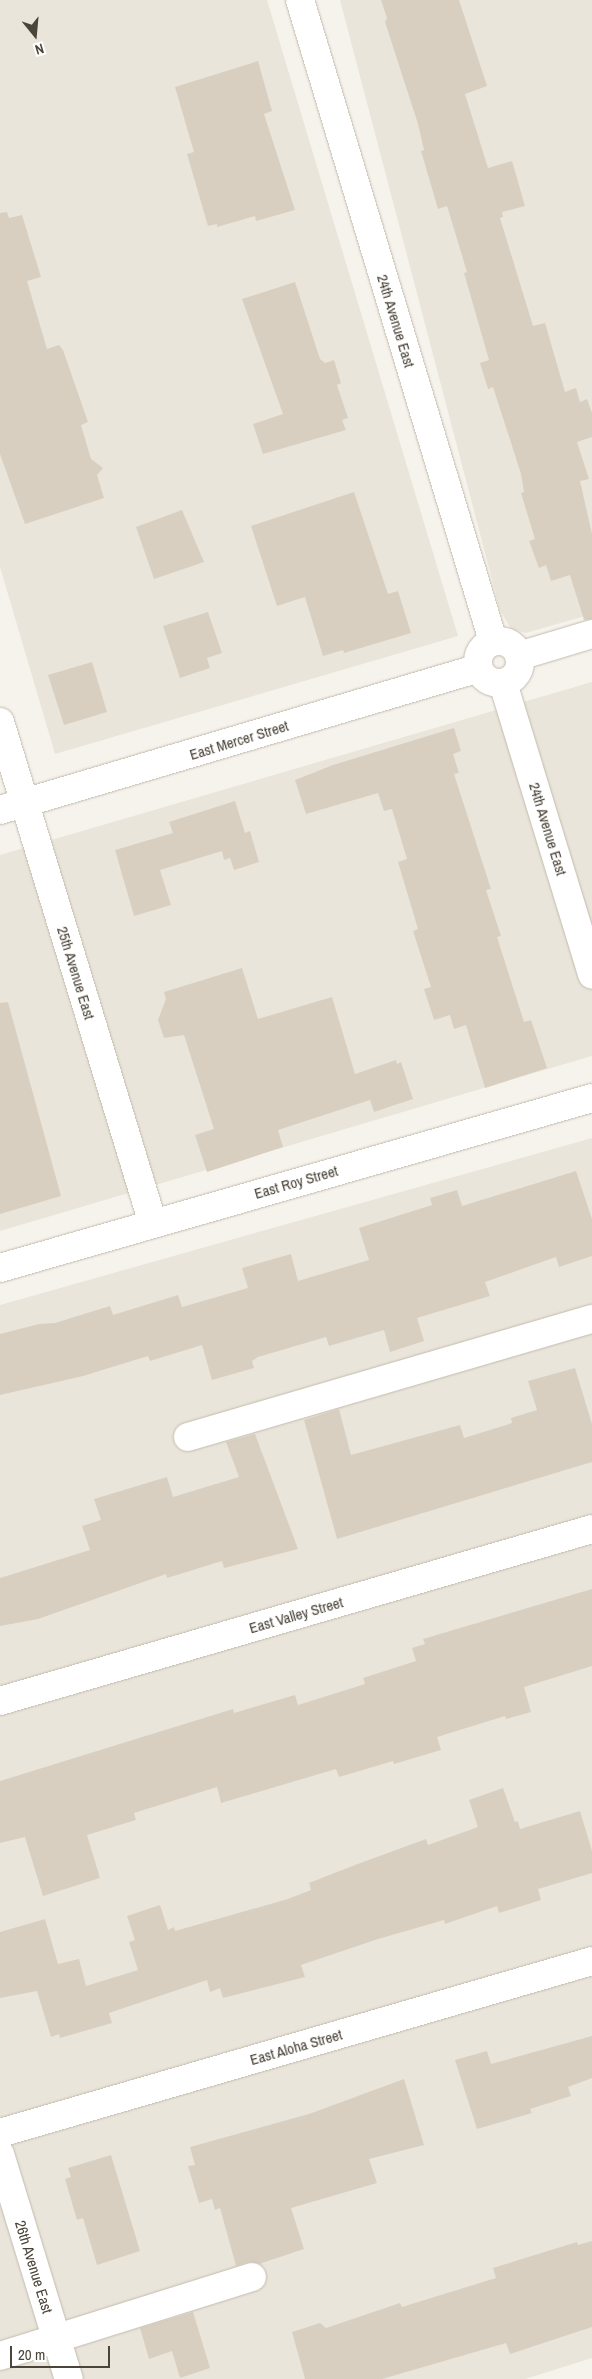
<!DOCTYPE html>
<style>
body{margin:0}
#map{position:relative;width:592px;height:2379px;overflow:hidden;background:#f6f3ec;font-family:"Archivo Narrow",sans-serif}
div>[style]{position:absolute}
.residential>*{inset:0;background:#eae5da}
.building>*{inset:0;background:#d8cfc1}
.roads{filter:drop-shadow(0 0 1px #c2bbae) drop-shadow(0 0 1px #c2bbae)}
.minor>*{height:28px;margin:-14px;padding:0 14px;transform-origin:14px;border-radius:14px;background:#fff}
.minor>.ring{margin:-14px;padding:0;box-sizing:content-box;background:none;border:28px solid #fff;border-radius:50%}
span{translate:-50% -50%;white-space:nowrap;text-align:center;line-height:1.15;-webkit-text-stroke:4px #fff;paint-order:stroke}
.street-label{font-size:15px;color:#4b4439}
.north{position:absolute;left:10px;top:10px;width:50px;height:50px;-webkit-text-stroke:4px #fff;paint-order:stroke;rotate:163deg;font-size:14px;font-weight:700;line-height:20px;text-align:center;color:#4b4439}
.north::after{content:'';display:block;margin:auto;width:18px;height:22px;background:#4b4439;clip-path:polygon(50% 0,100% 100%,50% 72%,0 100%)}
.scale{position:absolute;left:10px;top:2346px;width:100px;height:22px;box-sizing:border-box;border:2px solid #4b4439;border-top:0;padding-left:6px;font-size:15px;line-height:18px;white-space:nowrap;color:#4b4439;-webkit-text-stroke:4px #fff;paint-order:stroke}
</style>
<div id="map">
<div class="residential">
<div style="clip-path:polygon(0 0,267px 0,458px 636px,55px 754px,0 567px)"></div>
<div style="clip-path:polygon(340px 0,592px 0,592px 614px,526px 633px,511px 629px,500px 610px)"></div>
<div style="clip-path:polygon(592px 682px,592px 1056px,0 1231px,0 855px)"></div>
<div style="clip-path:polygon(592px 1138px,592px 2358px,525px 2379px,0 2379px,0 1305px)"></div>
</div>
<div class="building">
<div style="clip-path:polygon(381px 0,459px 0,487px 86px,465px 94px,488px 168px,512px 161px,525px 206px,502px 212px,503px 217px,500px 218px,533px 326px,545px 323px,565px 392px,576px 388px,580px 402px,587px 399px,592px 413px,592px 437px,577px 442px,589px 479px,580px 481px,592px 534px,592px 619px,584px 620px,570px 575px,551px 581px,546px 565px,539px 568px,529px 541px,535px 539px,521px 493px,524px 492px,521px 474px,493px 387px,488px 389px,480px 363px,489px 360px,464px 273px,467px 272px,447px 206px,438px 209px,421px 151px,424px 150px,418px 124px,385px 22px,387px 18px)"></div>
<div style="clip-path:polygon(258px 61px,272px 111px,264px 114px,295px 210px,256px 221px,255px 216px,217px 227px,217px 224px,208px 226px,187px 154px,194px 152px,175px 87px)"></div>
<div style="clip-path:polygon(7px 212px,9px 218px,22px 215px,41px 277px,27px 281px,47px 349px,59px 345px,63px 350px,88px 422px,81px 425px,91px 459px,103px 468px,97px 475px,104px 498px,25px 524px,0 454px,0 213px)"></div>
<div style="clip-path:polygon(295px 282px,320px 359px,325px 363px,334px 360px,341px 383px,337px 385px,348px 418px,342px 420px,346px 430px,263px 454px,253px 424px,283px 414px,242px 299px)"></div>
<div style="clip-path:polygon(354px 492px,388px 594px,398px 591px,411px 633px,344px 653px,343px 650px,323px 656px,305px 597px,277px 606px,251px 526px)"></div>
<div style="clip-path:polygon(182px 510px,204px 562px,154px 579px,136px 527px)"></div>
<div style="clip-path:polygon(208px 612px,222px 653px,207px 658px,210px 668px,180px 678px,163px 626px)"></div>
<div style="clip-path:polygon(92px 662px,107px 712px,64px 725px,48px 675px)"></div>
<div style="clip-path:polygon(454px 728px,461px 751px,453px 754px,459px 773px,454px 774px,491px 889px,486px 890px,501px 936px,497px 937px,524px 1022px,531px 1020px,547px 1068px,485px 1088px,466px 1025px,454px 1029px,450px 1015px,434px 1020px,424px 989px,431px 987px,413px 931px,418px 929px,398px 862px,407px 859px,392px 809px,384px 811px,378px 793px,306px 814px,295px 780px,333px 765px)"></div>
<div style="clip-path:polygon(235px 801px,245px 833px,250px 831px,259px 862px,234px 870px,230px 858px,224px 860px,222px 851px,160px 870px,171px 905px,134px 916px,115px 850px,173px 833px,169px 822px)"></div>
<div style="clip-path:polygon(242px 968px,258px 1019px,332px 997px,355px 1074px,396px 1060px,397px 1064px,401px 1062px,413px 1099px,374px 1112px,370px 1100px,278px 1130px,283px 1147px,207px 1172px,195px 1135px,214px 1129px,184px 1035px,164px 1038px,158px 1020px,166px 999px,164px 992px)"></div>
<div style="clip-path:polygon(8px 1002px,61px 1196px,0 1214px,0 1003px)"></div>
<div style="clip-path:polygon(576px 1171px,592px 1219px,592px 1256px,559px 1267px,556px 1257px,485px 1282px,490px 1296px,417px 1318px,424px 1341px,390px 1352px,384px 1330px,329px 1346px,326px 1337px,258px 1357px,252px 1361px,254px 1368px,212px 1380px,202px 1345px,150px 1361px,148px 1356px,83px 1376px,0 1395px,0 1334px,39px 1324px,55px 1323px,110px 1306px,113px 1315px,178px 1295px,182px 1307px,248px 1288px,242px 1268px,291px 1254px,298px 1281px,369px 1260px,359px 1228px,432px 1205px,430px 1198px,457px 1190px,462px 1206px)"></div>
<div style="clip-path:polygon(575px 1368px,592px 1424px,592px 1462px,337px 1539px,304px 1420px,339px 1409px,351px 1455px,460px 1425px,464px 1438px,512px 1423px,511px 1418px,537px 1410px,528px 1381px)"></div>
<div style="clip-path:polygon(255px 1434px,298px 1549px,224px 1568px,222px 1561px,167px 1578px,166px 1574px,38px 1619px,0 1626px,0 1578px,90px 1550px,82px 1526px,101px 1520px,94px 1499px,167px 1477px,173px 1497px,239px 1477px,226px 1442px)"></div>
<div style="clip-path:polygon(592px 1589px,592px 1666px,524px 1687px,531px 1712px,506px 1719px,505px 1716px,437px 1737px,441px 1750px,394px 1764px,393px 1761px,339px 1777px,336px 1769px,221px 1803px,217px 1787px,134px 1813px,136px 1820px,87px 1835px,100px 1878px,43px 1896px,25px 1837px,0 1843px,0 1781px,233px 1709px,234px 1713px,295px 1695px,298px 1705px,365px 1684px,363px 1678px,416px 1661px,412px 1648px,425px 1644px,423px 1639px)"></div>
<div style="clip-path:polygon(503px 1788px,515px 1822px,518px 1821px,520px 1829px,580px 1811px,592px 1851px,592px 1873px,538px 1889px,541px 1900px,499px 1913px,497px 1906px,445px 1924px,444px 1920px,378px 1939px,301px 1965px,305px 1977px,223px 1998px,220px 1988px,210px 1992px,207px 1980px,109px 2013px,112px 2023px,60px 2038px,59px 2034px,51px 2037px,37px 1991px,0 1998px,0 1932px,45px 1919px,58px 1964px,79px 1959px,86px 1986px,138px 1970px,129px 1942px,135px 1940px,127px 1916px,160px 1905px,168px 1930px,174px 1927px,175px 1931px,288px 1899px,311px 1890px,309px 1883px,355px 1865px,426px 1839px,428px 1845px,478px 1827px,469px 1800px)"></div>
<div style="clip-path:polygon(592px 2036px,592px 2078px,568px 2087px,571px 2096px,530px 2109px,532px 2113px,477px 2129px,455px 2060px,487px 2051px,491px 2064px)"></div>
<div style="clip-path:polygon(404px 2079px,424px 2145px,369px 2159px,377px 2183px,291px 2208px,304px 2249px,259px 2264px,248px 2262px,236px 2266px,220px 2208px,215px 2210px,212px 2199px,199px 2203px,188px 2166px,195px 2165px,190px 2147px,309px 2114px)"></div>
<div style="clip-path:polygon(111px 2155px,140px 2251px,97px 2265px,83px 2218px,77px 2220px,65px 2179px,71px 2177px,68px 2168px)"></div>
<div style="clip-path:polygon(592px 2241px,592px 2327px,510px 2354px,506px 2343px,382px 2379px,305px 2379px,292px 2332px,320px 2323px,326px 2328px,400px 2303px,402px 2307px,496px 2278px,493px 2268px,577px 2242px,578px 2245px)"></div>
<div style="clip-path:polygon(193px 2312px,210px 2368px,180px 2378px,172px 2351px,149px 2359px,140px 2328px)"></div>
</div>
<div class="roads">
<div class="minor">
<div style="left:300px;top:0;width:669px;rotate:73.24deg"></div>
<div class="ring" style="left:478px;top:641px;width:14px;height:14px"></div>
<div style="left:519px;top:656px;width:76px;rotate:-16.8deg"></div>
<div style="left:503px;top:683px;width:305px;rotate:73deg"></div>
<div style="left:0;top:722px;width:525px;rotate:73.05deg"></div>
<div style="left:0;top:810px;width:499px;rotate:-16.5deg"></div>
<div style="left:0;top:1268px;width:616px;rotate:-16.02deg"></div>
<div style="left:188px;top:1437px;width:421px;rotate:-16.3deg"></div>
<div style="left:0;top:1701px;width:616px;rotate:-16.2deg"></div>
<div style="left:0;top:2133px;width:616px;rotate:-16.2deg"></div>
<div style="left:0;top:2154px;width:235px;rotate:73deg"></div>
<div style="left:0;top:2356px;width:264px;rotate:-17.4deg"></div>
</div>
</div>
<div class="street-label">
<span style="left:396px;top:321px;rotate:73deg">24th Avenue East</span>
<span style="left:239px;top:740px;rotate:-17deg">East Mercer Street</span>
<span style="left:548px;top:829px;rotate:73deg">24th Avenue East</span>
<span style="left:76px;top:973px;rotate:73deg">25th Avenue East</span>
<span style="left:296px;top:1182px;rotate:-16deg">East Roy Street</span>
<span style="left:296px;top:1615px;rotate:-16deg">East Valley Street</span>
<span style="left:296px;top:2047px;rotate:-16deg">East Aloha Street</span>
<span style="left:34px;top:2267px;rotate:73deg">26th Avenue East</span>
</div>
<div class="north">N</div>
<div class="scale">20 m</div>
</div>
